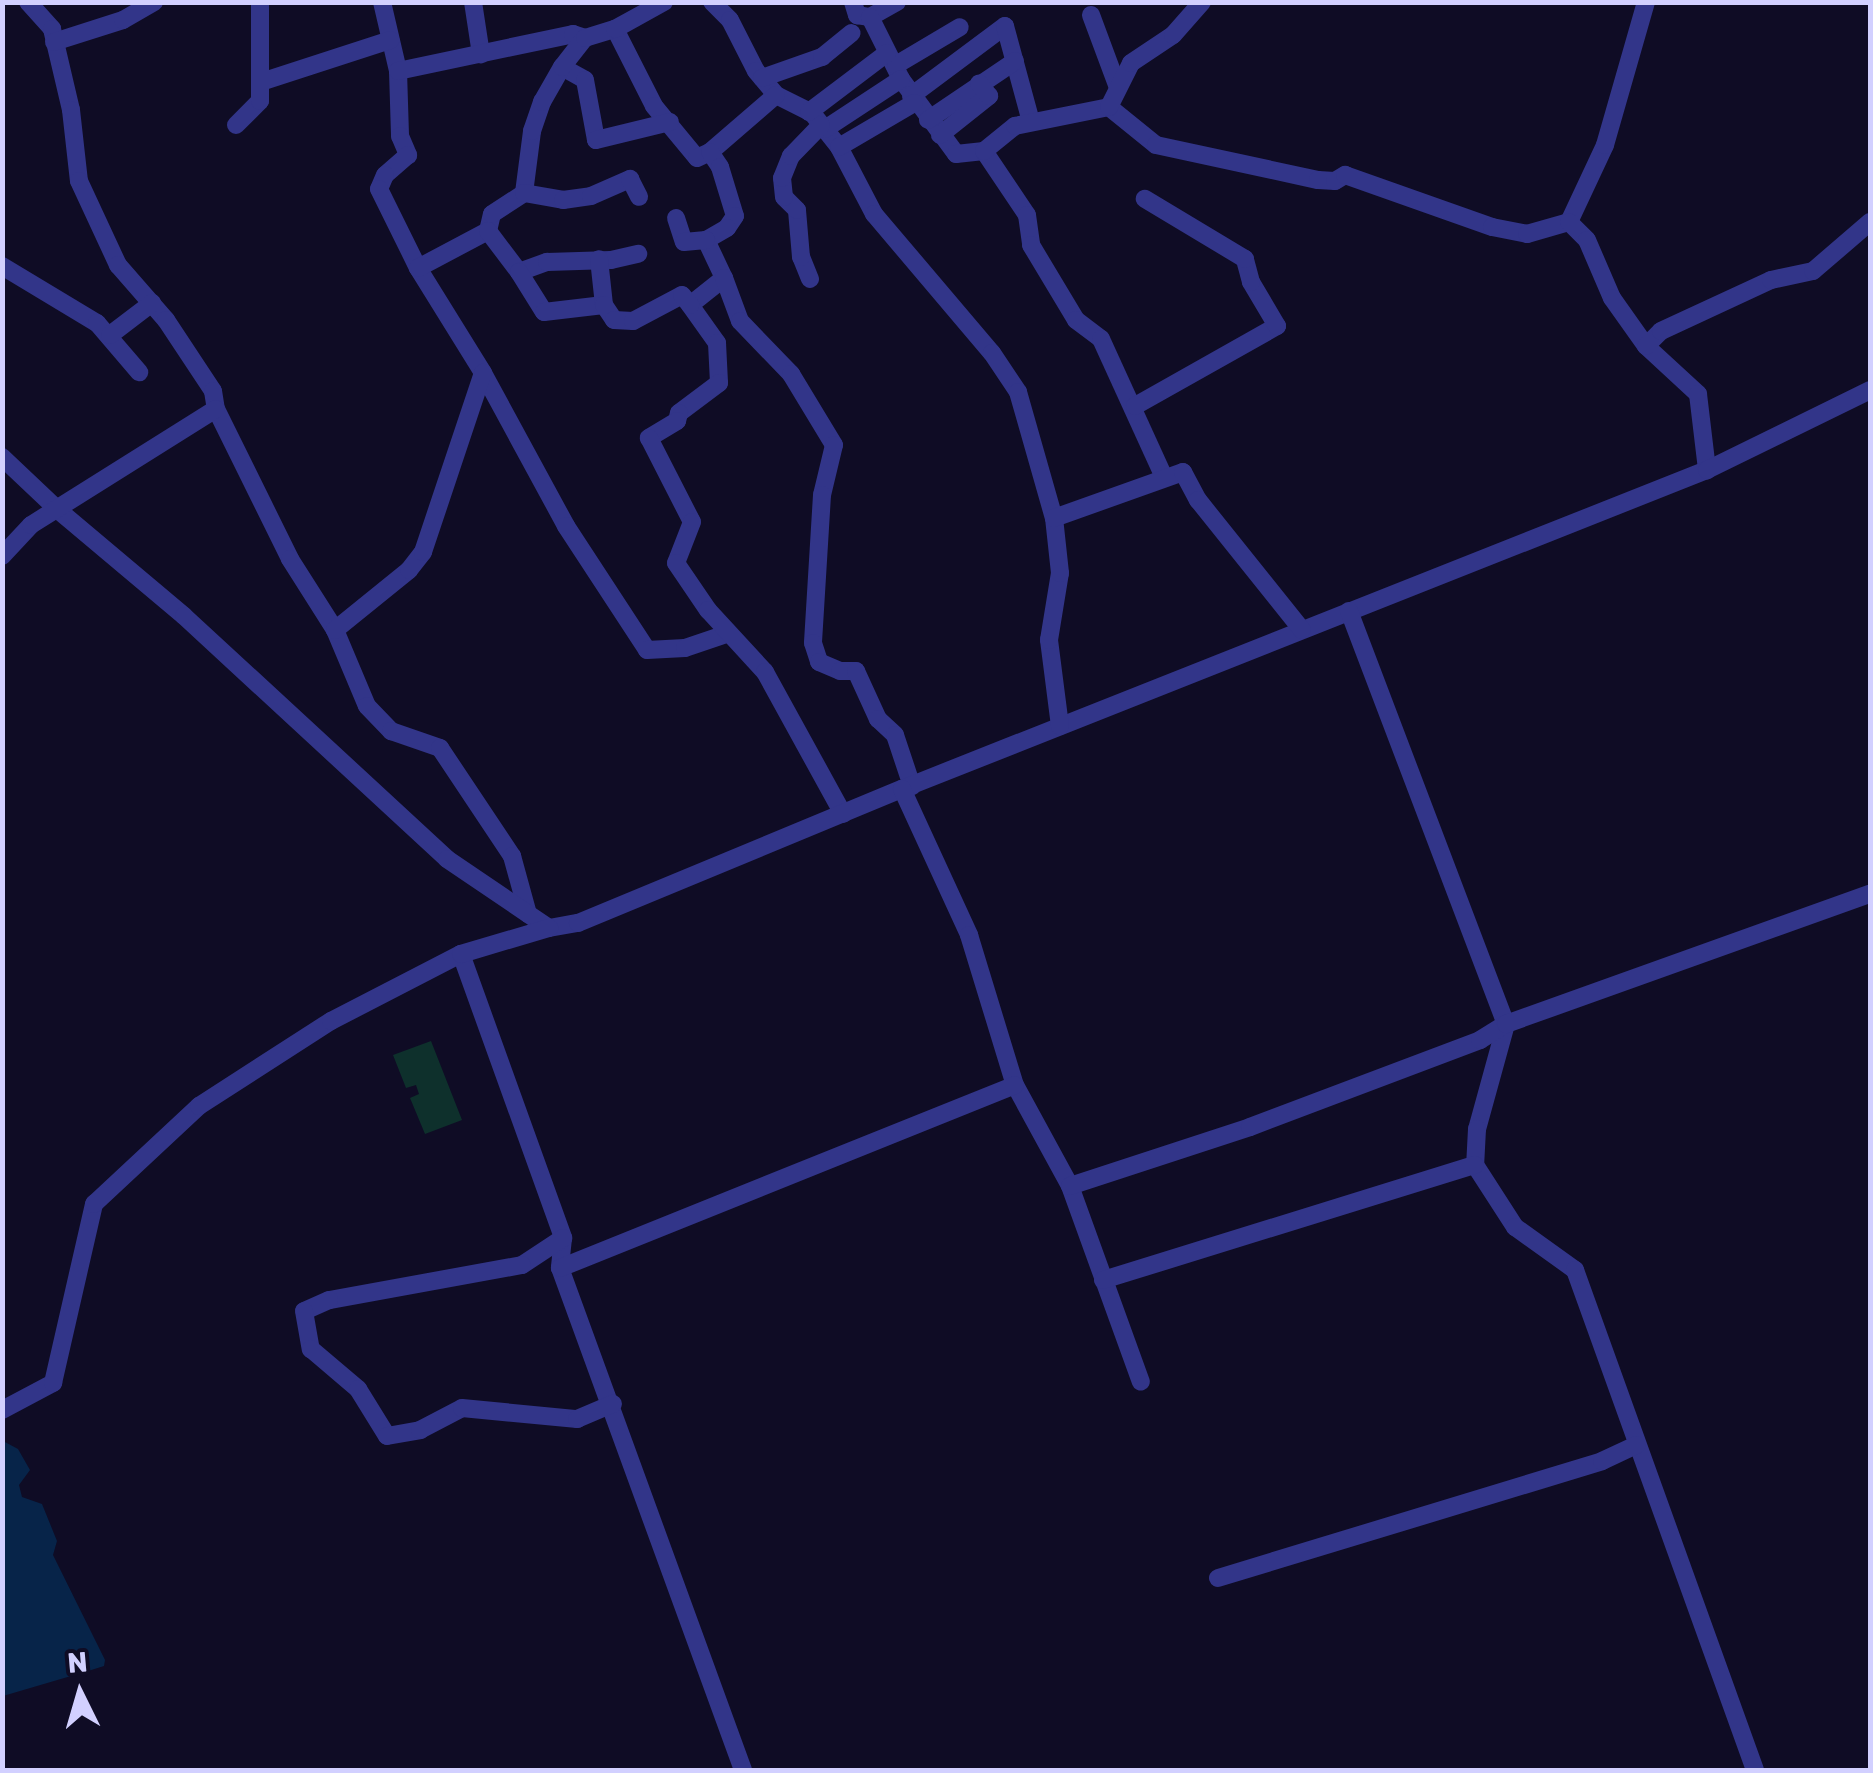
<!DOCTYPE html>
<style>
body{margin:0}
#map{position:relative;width:1873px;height:1773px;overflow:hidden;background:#0f0c25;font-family:Rubik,sans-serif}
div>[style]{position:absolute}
.green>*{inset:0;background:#0e302c}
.water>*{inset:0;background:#072449}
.minor>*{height:18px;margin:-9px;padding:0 9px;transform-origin:9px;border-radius:9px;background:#323589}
span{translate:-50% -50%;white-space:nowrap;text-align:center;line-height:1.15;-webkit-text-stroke:9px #0f0c25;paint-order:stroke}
.frame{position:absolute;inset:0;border:5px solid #d2d0ff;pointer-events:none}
.north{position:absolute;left:30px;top:1643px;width:100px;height:100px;-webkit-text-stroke:8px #0f0c25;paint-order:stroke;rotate:355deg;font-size:28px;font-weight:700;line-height:40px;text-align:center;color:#d2d0ff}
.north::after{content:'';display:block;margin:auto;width:35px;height:45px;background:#d2d0ff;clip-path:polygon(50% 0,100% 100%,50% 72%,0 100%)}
</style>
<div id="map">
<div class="green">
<div style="clip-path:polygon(431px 1041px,462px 1120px,425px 1134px,410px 1098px,419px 1094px,416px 1085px,406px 1088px,393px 1055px)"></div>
</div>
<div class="water">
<div style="clip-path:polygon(3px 1441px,18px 1449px,30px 1470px,19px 1485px,22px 1497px,42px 1504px,57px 1541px,53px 1555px,105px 1660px,104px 1666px,88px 1671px,3px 1696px)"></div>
</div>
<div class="minor">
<div style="left:28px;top:2px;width:36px;rotate:48deg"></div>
<div style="left:52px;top:29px;width:83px;rotate:76.8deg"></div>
<div style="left:71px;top:110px;width:71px;rotate:83.6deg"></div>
<div style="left:79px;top:181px;width:93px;rotate:65.1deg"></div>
<div style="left:118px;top:265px;width:73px;rotate:48.9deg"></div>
<div style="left:166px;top:320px;width:85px;rotate:56.5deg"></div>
<div style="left:213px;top:391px;width:18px;rotate:81deg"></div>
<div style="left:216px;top:409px;width:167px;rotate:63.7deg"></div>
<div style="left:290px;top:559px;width:84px;rotate:57.6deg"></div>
<div style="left:335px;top:630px;width:82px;rotate:67.2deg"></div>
<div style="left:367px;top:706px;width:35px;rotate:46deg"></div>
<div style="left:391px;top:731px;width:52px;rotate:19.1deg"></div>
<div style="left:440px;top:748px;width:130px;rotate:56.3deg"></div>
<div style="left:512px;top:856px;width:60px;rotate:74.6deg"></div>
<div style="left:382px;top:2px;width:71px;rotate:76.9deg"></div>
<div style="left:398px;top:71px;width:65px;rotate:88.2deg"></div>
<div style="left:400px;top:136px;width:21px;rotate:67deg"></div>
<div style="left:408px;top:155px;width:30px;rotate:139deg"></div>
<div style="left:385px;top:175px;width:15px;rotate:113deg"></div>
<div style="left:379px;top:189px;width:88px;rotate:63.7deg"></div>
<div style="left:418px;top:268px;width:123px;rotate:58.2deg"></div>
<div style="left:483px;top:373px;width:174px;rotate:61.5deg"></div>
<div style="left:566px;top:526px;width:148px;rotate:56.8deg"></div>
<div style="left:647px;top:650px;width:38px;rotate:-3deg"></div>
<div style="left:685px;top:648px;width:46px;rotate:-18.8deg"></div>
<div style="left:473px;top:2px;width:53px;rotate:81.3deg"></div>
<div style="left:712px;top:2px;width:25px;rotate:45deg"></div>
<div style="left:730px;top:20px;width:57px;rotate:63deg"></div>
<div style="left:756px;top:71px;width:31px;rotate:50deg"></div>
<div style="left:776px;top:95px;width:40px;rotate:26.6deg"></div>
<div style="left:812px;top:113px;width:43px;rotate:51.5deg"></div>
<div style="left:839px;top:147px;width:76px;rotate:62.4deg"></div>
<div style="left:874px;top:214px;width:182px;rotate:49.7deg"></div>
<div style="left:992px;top:353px;width:47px;rotate:56.3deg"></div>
<div style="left:1018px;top:392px;width:131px;rotate:74.1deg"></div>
<div style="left:853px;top:2px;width:14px;rotate:73deg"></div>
<div style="left:857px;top:15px;width:13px;rotate:9deg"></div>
<div style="left:897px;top:2px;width:31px;rotate:151deg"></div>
<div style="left:870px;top:17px;width:69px;rotate:63.4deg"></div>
<div style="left:901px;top:79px;width:93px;rotate:53.7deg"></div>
<div style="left:956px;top:154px;width:28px;rotate:-6deg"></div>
<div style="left:984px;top:151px;width:77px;rotate:56.1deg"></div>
<div style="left:1027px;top:215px;width:30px;rotate:82deg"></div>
<div style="left:1031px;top:245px;width:87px;rotate:59deg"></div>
<div style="left:1076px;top:320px;width:31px;rotate:37deg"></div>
<div style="left:1101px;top:339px;width:152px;rotate:65.5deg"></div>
<div style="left:1091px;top:15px;width:75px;rotate:69.6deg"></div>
<div style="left:615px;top:29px;width:86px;rotate:63.1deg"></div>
<div style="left:654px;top:106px;width:67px;rotate:50.4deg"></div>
<div style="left:697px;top:158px;width:14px;rotate:-25deg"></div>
<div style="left:54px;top:42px;width:72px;rotate:-17.7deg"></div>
<div style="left:123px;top:20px;width:36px;rotate:-30deg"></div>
<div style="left:896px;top:65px;width:74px;rotate:-30.7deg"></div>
<div style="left:562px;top:67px;width:26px;rotate:29deg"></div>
<div style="left:585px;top:80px;width:61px;rotate:79.6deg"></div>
<div style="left:596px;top:140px;width:76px;rotate:-13.7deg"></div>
<div style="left:398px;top:71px;width:179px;rotate:-11.9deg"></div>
<div style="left:573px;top:34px;width:13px;rotate:18deg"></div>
<div style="left:762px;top:78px;width:64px;rotate:-19.3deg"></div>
<div style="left:822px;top:57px;width:38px;rotate:-39deg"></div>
<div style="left:261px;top:82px;width:136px;rotate:-18deg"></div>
<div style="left:776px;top:95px;width:87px;rotate:139.2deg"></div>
<div style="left:710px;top:152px;width:18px;rotate:56deg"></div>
<div style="left:720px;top:167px;width:51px;rotate:73deg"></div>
<div style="left:735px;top:216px;width:14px;rotate:124deg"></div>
<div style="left:727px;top:228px;width:24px;rotate:150deg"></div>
<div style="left:706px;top:240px;width:42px;rotate:64.7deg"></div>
<div style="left:724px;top:278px;width:43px;rotate:141.5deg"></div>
<div style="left:690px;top:305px;width:47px;rotate:54.6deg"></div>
<div style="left:717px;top:343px;width:40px;rotate:87.1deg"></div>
<div style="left:719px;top:383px;width:50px;rotate:143.1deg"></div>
<div style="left:679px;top:413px;width:8px;rotate:104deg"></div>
<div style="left:677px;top:421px;width:33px;rotate:149deg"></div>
<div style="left:649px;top:438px;width:94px;rotate:62.9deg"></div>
<div style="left:692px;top:522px;width:44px;rotate:111.3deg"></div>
<div style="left:676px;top:563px;width:57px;rotate:55.8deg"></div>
<div style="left:708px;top:610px;width:84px;rotate:47.4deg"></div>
<div style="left:765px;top:672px;width:162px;rotate:61.2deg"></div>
<div style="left:911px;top:96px;width:117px;rotate:-36.7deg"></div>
<div style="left:1005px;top:26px;width:99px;rotate:74.8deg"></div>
<div style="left:1109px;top:107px;width:60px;rotate:39deg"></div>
<div style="left:1156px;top:145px;width:166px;rotate:12.2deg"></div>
<div style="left:1318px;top:180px;width:17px;rotate:3deg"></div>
<div style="left:1335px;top:181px;width:12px;rotate:-31deg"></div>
<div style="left:1345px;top:175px;width:156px;rotate:19.5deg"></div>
<div style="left:1492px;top:227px;width:36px;rotate:11deg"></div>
<div style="left:1527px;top:234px;width:44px;rotate:-15.9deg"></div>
<div style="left:1569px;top:222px;width:85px;rotate:-64.9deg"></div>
<div style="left:1605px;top:145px;width:149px;rotate:-74deg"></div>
<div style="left:809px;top:112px;width:98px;rotate:-37.1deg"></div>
<div style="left:928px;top:120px;width:105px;rotate:-34.1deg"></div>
<div style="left:236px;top:125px;width:34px;rotate:-45deg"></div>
<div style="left:260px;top:101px;width:99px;rotate:-90deg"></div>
<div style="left:825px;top:129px;width:91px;rotate:-33.3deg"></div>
<div style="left:940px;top:135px;width:63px;rotate:-38.5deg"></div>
<div style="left:989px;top:96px;width:16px;rotate:-128deg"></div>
<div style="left:839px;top:147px;width:87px;rotate:-30.4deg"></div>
<div style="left:984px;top:151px;width:40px;rotate:-39deg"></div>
<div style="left:1015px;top:126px;width:96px;rotate:-11.4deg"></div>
<div style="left:1109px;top:107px;width:49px;rotate:-63.4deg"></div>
<div style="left:1131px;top:63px;width:50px;rotate:-33.7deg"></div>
<div style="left:1173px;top:35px;width:44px;rotate:-48.7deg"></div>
<div style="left:524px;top:193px;width:63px;rotate:-82.6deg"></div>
<div style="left:532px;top:131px;width:31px;rotate:-71deg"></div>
<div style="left:542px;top:102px;width:40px;rotate:-60.3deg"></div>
<div style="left:562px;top:67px;width:37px;rotate:-52deg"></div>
<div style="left:585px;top:38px;width:31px;rotate:-17deg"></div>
<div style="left:615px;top:29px;width:56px;rotate:-28.9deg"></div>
<div style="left:676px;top:218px;width:25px;rotate:72deg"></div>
<div style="left:684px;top:242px;width:22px;rotate:-5deg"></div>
<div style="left:1569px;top:222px;width:25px;rotate:45deg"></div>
<div style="left:1587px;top:240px;width:63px;rotate:66.7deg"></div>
<div style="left:1612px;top:298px;width:59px;rotate:54.7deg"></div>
<div style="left:1646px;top:346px;width:71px;rotate:42.7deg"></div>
<div style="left:1698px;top:394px;width:77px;rotate:83.2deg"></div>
<div style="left:488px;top:231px;width:17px;rotate:-77deg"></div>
<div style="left:492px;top:214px;width:38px;rotate:-33deg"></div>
<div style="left:524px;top:193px;width:40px;rotate:10deg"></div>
<div style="left:563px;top:200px;width:28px;rotate:-8deg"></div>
<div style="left:591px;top:196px;width:43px;rotate:-23.6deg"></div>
<div style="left:630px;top:179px;width:20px;rotate:63deg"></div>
<div style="left:2px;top:266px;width:111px;rotate:31deg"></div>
<div style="left:97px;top:323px;width:65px;rotate:49.4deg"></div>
<div style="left:418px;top:268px;width:79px;rotate:-27.9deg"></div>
<div style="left:488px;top:231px;width:51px;rotate:52.9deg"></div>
<div style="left:519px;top:272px;width:30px;rotate:-20deg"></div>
<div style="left:547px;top:262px;width:64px;rotate:-1.8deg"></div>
<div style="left:611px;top:260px;width:28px;rotate:-13deg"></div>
<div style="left:519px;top:272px;width:47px;rotate:58deg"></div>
<div style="left:544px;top:312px;width:60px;rotate:-6.7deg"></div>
<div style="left:604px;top:305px;width:46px;rotate:-96.2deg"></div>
<div style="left:724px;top:278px;width:46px;rotate:69.6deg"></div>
<div style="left:740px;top:321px;width:74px;rotate:46.1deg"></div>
<div style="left:791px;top:374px;width:83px;rotate:58.8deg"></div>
<div style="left:834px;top:445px;width:51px;rotate:103.5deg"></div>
<div style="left:822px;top:495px;width:148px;rotate:93.5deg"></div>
<div style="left:813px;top:643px;width:20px;rotate:72deg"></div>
<div style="left:819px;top:662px;width:23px;rotate:23deg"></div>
<div style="left:840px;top:671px;width:16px"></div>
<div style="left:856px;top:671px;width:53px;rotate:65.4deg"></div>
<div style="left:878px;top:719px;width:23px;rotate:43deg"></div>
<div style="left:895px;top:735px;width:54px;rotate:71.6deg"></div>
<div style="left:810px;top:279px;width:24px;rotate:-112deg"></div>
<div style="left:801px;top:257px;width:47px;rotate:-94.9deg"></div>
<div style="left:797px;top:210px;width:18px;rotate:-135deg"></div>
<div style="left:784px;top:197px;width:19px;rotate:-96deg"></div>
<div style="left:782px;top:178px;width:24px;rotate:-68deg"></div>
<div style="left:791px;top:156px;width:43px;rotate:-45.9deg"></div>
<div style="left:604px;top:305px;width:18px;rotate:56deg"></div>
<div style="left:614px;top:320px;width:19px;rotate:3deg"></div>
<div style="left:633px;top:321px;width:55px;rotate:-28deg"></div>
<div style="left:682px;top:295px;width:13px;rotate:51deg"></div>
<div style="left:110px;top:335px;width:53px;rotate:-37.3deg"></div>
<div style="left:1646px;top:346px;width:21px;rotate:-45deg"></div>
<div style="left:1661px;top:331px;width:121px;rotate:-24.9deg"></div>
<div style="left:1771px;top:280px;width:43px;rotate:-12.1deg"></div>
<div style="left:1813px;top:271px;width:75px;rotate:-40.7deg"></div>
<div style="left:1135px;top:406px;width:163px;rotate:-29.4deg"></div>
<div style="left:1277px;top:326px;width:51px;rotate:-120.6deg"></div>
<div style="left:1251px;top:282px;width:24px;rotate:-105deg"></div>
<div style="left:1245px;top:259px;width:117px;rotate:-149deg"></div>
<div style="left:2px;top:457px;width:76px;rotate:43.4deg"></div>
<div style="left:57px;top:509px;width:166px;rotate:40.1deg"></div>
<div style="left:184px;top:616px;width:358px;rotate:42.7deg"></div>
<div style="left:447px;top:859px;width:123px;rotate:34.1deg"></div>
<div style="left:549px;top:928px;width:29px;rotate:-10deg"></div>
<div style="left:578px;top:923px;width:351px;rotate:-22.5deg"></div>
<div style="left:902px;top:789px;width:866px;rotate:-21.62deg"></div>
<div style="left:1707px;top:470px;width:182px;rotate:-26.1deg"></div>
<div style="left:2px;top:556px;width:42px;rotate:-46.9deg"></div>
<div style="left:31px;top:525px;width:218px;rotate:-32.1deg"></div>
<div style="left:1349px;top:611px;width:442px;rotate:69.2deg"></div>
<div style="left:1506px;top:1024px;width:109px;rotate:105.4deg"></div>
<div style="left:1477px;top:1129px;width:36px;rotate:93deg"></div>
<div style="left:1475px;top:1165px;width:74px;rotate:57.2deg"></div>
<div style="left:1515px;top:1227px;width:74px;rotate:35.6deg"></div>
<div style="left:1575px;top:1270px;width:531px;rotate:70.2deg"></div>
<div style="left:335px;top:630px;width:95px;rotate:-39deg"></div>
<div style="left:409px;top:570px;width:23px;rotate:-52deg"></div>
<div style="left:423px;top:552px;width:189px;rotate:-71.5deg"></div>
<div style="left:1060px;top:726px;width:87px;rotate:-97.3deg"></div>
<div style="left:1049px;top:640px;width:68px;rotate:-80.7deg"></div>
<div style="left:1060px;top:573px;width:55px;rotate:-96.2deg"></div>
<div style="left:1054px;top:518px;width:137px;rotate:-19.6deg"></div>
<div style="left:1183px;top:472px;width:32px;rotate:62deg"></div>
<div style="left:1198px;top:500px;width:166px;rotate:51.3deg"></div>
<div style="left:902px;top:789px;width:161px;rotate:65.3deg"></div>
<div style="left:969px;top:935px;width:157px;rotate:73deg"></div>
<div style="left:1015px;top:1085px;width:115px;rotate:61.4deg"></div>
<div style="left:1070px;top:1186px;width:208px;rotate:70.1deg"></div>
<div style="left:461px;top:954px;width:302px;rotate:70.2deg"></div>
<div style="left:563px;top:1238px;width:30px;rotate:96deg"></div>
<div style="left:560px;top:1268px;width:534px;rotate:69.97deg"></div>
<div style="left:1070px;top:1186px;width:189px;rotate:-18.1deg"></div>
<div style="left:1250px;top:1127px;width:246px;rotate:-20.7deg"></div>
<div style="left:1480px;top:1040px;width:31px;rotate:-32deg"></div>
<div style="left:1506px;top:1024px;width:387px;rotate:-19.7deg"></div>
<div style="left:563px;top:1238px;width:49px;rotate:146.6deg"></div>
<div style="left:522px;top:1265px;width:196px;rotate:169.7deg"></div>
<div style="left:329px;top:1300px;width:27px;rotate:156deg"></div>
<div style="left:304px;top:1311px;width:39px;rotate:80deg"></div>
<div style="left:311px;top:1349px;width:62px;rotate:40.4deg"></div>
<div style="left:358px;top:1389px;width:55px;rotate:58.3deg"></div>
<div style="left:387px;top:1436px;width:34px;rotate:-10deg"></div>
<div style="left:420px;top:1430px;width:47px;rotate:-27.6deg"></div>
<div style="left:462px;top:1408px;width:116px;rotate:5.5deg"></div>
<div style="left:577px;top:1419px;width:39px;rotate:-23deg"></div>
<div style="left:560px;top:1268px;width:490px;rotate:-21.9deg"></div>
<div style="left:1103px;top:1280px;width:389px;rotate:-17.2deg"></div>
<div style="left:2px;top:1410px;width:58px;rotate:-27.9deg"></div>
<div style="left:53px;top:1383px;width:184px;rotate:-77.1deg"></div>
<div style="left:94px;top:1204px;width:144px;rotate:-43deg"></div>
<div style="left:199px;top:1106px;width:157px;rotate:-32.8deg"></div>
<div style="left:331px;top:1021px;width:146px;rotate:-27.3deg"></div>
<div style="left:461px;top:954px;width:92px;rotate:-16.5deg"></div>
<div style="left:1218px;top:1578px;width:401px;rotate:-16.9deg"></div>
<div style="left:1602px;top:1461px;width:38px;rotate:-25deg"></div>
</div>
<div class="frame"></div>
<div class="north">N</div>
</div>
